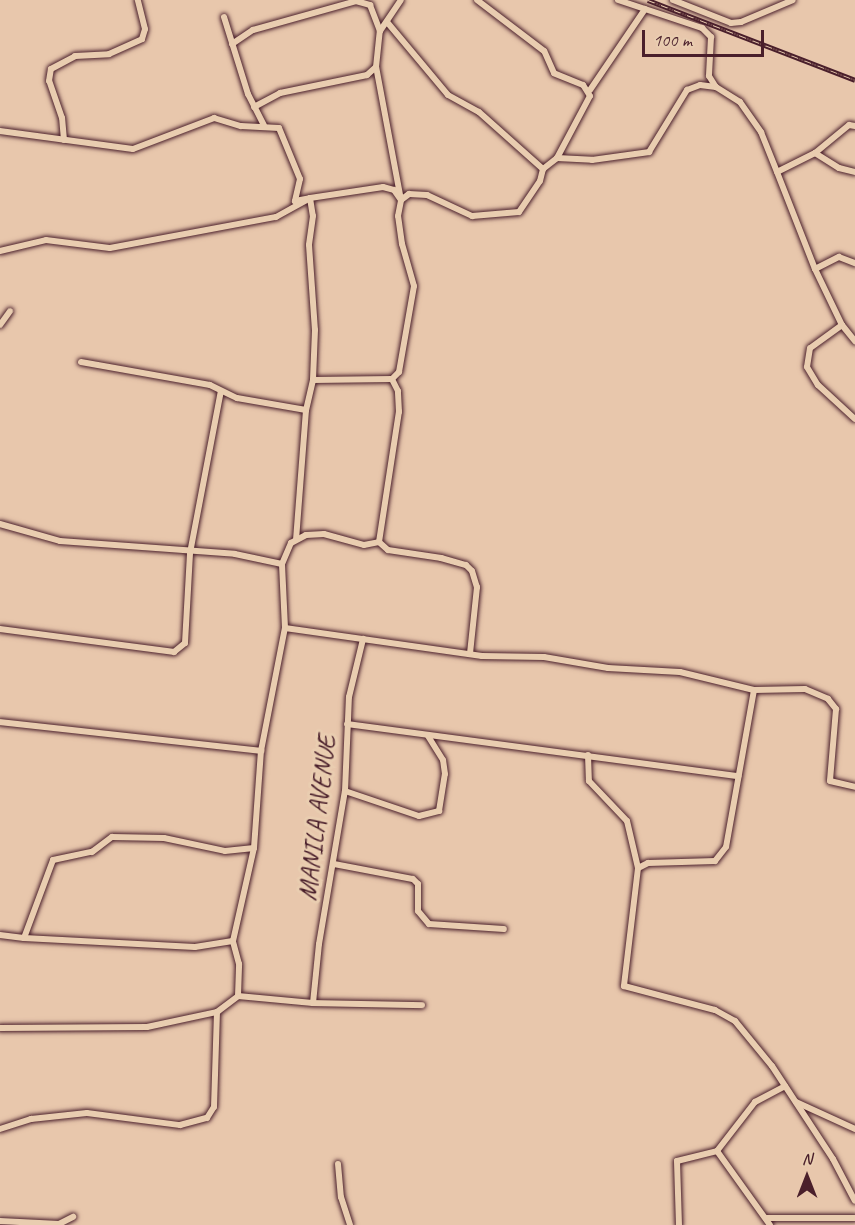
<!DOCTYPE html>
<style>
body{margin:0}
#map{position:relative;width:855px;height:1225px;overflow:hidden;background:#e8c7ac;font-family:Caveat,sans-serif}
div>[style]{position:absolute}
.roads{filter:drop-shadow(0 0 2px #4a1f2b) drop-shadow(0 0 2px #4a1f2b)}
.minor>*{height:6px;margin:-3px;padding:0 3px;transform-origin:3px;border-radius:3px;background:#e9cdb0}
.rail>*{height:4.5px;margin-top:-2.25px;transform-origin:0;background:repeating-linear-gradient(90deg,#e9cdb0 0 7px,#4a1f2b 0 14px);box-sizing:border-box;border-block:2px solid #4a1f2b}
span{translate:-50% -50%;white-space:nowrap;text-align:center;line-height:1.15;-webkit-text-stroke:6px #e9cdb0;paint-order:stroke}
.street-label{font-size:26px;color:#4a1f2b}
.north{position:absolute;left:777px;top:1147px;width:60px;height:60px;-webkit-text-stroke:4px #e9cdb0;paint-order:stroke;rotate:0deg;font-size:16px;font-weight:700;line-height:24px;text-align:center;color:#4a1f2b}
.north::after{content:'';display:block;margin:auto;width:21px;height:27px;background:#4a1f2b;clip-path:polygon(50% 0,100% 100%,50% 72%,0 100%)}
.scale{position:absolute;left:642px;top:30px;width:122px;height:27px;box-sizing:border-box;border:3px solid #4a1f2b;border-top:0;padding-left:8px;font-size:18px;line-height:21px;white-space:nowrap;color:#4a1f2b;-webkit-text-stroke:4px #e9cdb0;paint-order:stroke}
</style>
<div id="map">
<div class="roads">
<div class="minor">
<div style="left:618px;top:0;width:89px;rotate:18.4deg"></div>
<div style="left:702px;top:28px;width:13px;rotate:45deg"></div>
<div style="left:711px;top:37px;width:39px;rotate:93deg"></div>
<div style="left:709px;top:76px;width:13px;rotate:58deg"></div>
<div style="left:673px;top:0;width:62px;rotate:21.6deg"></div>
<div style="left:731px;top:23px;width:10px;rotate:-6deg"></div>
<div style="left:741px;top:22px;width:56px;rotate:-22.9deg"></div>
<div style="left:224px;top:17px;width:81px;rotate:72.7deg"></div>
<div style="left:248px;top:94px;width:35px;rotate:63deg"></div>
<div style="left:387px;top:22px;width:95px;rotate:50.1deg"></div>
<div style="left:448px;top:95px;width:35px;rotate:29deg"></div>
<div style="left:479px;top:112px;width:86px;rotate:41.7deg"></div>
<div style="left:232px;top:44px;width:25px;rotate:-34deg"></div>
<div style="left:253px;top:30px;width:107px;rotate:-15.7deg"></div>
<div style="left:356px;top:1px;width:15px;rotate:16deg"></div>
<div style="left:370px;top:5px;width:28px;rotate:69deg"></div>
<div style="left:590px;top:90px;width:98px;rotate:-55.8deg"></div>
<div style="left:254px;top:107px;width:30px;rotate:-28deg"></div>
<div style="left:280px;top:93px;width:89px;rotate:-11.7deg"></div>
<div style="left:367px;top:75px;width:12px;rotate:-42deg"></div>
<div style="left:376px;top:67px;width:36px;rotate:-84deg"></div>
<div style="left:380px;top:31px;width:37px;rotate:-56deg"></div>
<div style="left:855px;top:126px;width:6px;rotate:-171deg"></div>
<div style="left:849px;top:125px;width:44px;rotate:140.5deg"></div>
<div style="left:815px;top:153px;width:42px;rotate:153.4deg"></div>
<div style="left:777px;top:172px;width:104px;rotate:68.6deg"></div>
<div style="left:815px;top:269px;width:62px;rotate:64.3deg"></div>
<div style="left:842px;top:325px;width:39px;rotate:144deg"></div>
<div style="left:810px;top:348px;width:19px;rotate:99deg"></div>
<div style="left:807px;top:367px;width:21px;rotate:59deg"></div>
<div style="left:818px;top:385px;width:50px;rotate:42.6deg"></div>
<div style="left:0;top:131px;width:134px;rotate:7.7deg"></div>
<div style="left:133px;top:149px;width:87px;rotate:-20.9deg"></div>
<div style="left:214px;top:118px;width:28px;rotate:17deg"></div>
<div style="left:241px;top:126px;width:38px;rotate:3deg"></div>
<div style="left:279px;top:128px;width:55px;rotate:67.6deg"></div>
<div style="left:300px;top:179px;width:23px;rotate:103deg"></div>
<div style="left:295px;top:201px;width:15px;rotate:-11deg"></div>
<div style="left:310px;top:198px;width:18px;rotate:81deg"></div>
<div style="left:313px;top:216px;width:29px;rotate:98deg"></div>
<div style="left:309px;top:245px;width:85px;rotate:86deg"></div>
<div style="left:315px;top:330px;width:50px;rotate:92.3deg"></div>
<div style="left:313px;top:380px;width:31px;rotate:103deg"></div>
<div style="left:306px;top:410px;width:129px;rotate:94.4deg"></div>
<div style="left:64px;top:140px;width:22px;rotate:-95deg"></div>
<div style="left:62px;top:118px;width:39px;rotate:-109deg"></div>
<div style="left:49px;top:81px;width:12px;rotate:-81deg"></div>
<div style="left:51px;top:69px;width:27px;rotate:-28deg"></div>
<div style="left:75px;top:56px;width:34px;rotate:-3deg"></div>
<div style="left:109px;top:54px;width:36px;rotate:-24deg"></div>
<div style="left:142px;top:39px;width:10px;rotate:-73deg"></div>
<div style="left:145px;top:29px;width:30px;rotate:-104deg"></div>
<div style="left:815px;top:153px;width:28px;rotate:32deg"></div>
<div style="left:839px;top:168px;width:16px;rotate:14deg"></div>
<div style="left:557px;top:158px;width:35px;rotate:3deg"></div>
<div style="left:592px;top:160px;width:58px;rotate:-8deg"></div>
<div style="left:649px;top:152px;width:73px;rotate:-58.5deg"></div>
<div style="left:687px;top:90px;width:14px;rotate:-21deg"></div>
<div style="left:700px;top:85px;width:16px;rotate:7deg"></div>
<div style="left:716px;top:87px;width:28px;rotate:32deg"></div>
<div style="left:740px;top:102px;width:37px;rotate:55deg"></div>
<div style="left:761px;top:132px;width:43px;rotate:68.2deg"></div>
<div style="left:0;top:251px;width:47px;rotate:-13.4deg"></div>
<div style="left:46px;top:240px;width:64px;rotate:7.1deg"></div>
<div style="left:110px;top:248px;width:169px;rotate:-10.6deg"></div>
<div style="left:276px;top:217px;width:39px;rotate:-29deg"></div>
<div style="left:310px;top:198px;width:74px;rotate:-8.6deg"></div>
<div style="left:383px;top:187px;width:11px;rotate:15deg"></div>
<div style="left:394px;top:190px;width:12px;rotate:55deg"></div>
<div style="left:401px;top:200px;width:135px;rotate:-100.6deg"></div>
<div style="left:815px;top:269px;width:27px;rotate:-27deg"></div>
<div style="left:839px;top:257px;width:17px;rotate:21deg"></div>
<div style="left:0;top:325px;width:17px;rotate:-54deg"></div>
<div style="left:842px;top:325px;width:21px;rotate:51deg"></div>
<div style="left:81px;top:362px;width:131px;rotate:10.1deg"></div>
<div style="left:210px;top:385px;width:30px;rotate:26deg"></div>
<div style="left:237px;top:398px;width:70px;rotate:9.9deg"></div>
<div style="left:313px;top:380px;width:79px;rotate:-0.7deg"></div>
<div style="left:392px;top:379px;width:10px;rotate:-45deg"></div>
<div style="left:399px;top:372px;width:87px;rotate:-80.1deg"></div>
<div style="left:414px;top:286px;width:44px;rotate:-105.9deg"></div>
<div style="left:402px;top:244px;width:28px;rotate:-98deg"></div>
<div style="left:398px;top:216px;width:16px;rotate:-79deg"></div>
<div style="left:401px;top:200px;width:10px;rotate:-37deg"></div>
<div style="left:409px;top:194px;width:18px;rotate:3deg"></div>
<div style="left:427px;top:195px;width:50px;rotate:25deg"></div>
<div style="left:472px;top:216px;width:47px;rotate:-4.9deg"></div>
<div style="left:519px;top:212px;width:37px;rotate:-56deg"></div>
<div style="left:540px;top:181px;width:12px;rotate:-76deg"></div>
<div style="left:543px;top:169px;width:18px;rotate:-38deg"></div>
<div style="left:557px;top:158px;width:70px;rotate:-62deg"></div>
<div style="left:590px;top:96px;width:13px;rotate:-122deg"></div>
<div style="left:583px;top:85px;width:31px;rotate:-158deg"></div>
<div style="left:554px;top:73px;width:24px;rotate:-114deg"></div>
<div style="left:544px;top:51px;width:84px;rotate:-142.7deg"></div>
<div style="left:0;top:524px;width:62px;rotate:15.8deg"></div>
<div style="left:60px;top:541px;width:175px;rotate:4.2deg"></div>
<div style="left:235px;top:554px;width:48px;rotate:12deg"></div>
<div style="left:379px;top:542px;width:12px;rotate:42deg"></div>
<div style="left:388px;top:550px;width:54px;rotate:8.6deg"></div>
<div style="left:441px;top:558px;width:26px;rotate:16deg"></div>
<div style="left:466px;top:565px;width:8px;rotate:45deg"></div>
<div style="left:472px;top:571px;width:17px;rotate:73deg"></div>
<div style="left:477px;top:587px;width:67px;rotate:96deg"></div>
<div style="left:285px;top:628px;width:199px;rotate:8.1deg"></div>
<div style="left:482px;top:656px;width:62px;rotate:0.9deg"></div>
<div style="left:544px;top:657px;width:65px;rotate:9.8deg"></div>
<div style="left:608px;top:668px;width:72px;rotate:3.2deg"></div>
<div style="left:680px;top:672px;width:76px;rotate:13.7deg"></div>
<div style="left:754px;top:690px;width:51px;rotate:-1.1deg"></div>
<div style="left:805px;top:689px;width:25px;rotate:23deg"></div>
<div style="left:828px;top:699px;width:13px;rotate:51deg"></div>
<div style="left:836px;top:709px;width:72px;rotate:94.8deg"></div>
<div style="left:830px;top:781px;width:26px;rotate:13deg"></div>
<div style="left:0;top:629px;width:176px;rotate:7.5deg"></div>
<div style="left:174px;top:652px;width:14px;rotate:-39deg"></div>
<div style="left:185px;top:643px;width:90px;rotate:-86.8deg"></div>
<div style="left:190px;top:553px;width:165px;rotate:-79.2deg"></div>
<div style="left:754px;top:690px;width:159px;rotate:100.1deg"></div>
<div style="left:726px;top:847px;width:18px;rotate:128deg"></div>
<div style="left:715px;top:861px;width:67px;rotate:178.3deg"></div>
<div style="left:648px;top:863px;width:11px;rotate:153deg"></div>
<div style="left:638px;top:868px;width:119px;rotate:96.8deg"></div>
<div style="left:624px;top:986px;width:94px;rotate:14.8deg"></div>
<div style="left:715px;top:1010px;width:23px;rotate:29deg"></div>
<div style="left:735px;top:1021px;width:58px;rotate:50.6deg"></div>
<div style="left:772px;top:1066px;width:111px;rotate:56.7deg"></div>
<div style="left:833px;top:1159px;width:47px;rotate:62.4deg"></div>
<div style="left:0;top:722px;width:263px;rotate:6.3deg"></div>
<div style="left:347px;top:724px;width:395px;rotate:7.6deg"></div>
<div style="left:588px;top:755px;width:26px;rotate:88deg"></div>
<div style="left:589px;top:781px;width:55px;rotate:46.5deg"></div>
<div style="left:627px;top:821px;width:48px;rotate:76.8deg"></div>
<div style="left:345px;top:791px;width:78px;rotate:18.7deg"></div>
<div style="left:419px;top:816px;width:21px;rotate:-14deg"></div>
<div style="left:439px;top:811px;width:37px;rotate:-81deg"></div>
<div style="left:445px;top:774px;width:14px;rotate:-98deg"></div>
<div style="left:443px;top:760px;width:28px;rotate:-122deg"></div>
<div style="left:334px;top:864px;width:80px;rotate:10.8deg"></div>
<div style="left:413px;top:879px;width:7px;rotate:45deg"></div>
<div style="left:418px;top:884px;width:27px;rotate:90deg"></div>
<div style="left:418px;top:911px;width:17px;rotate:50deg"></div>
<div style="left:429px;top:924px;width:75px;rotate:3.8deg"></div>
<div style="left:0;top:935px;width:24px;rotate:7deg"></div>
<div style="left:24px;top:938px;width:83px;rotate:-69.6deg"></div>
<div style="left:53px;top:860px;width:40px;rotate:-12deg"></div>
<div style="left:92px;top:852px;width:25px;rotate:-37deg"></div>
<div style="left:112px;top:837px;width:52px;rotate:1.1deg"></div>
<div style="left:164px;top:838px;width:62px;rotate:12deg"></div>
<div style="left:225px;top:851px;width:29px;rotate:-6deg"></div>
<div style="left:24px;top:938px;width:171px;rotate:3deg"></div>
<div style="left:195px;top:947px;width:38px;rotate:-9deg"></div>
<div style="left:238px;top:996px;width:32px;rotate:-88deg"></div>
<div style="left:239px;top:964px;width:24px;rotate:-105deg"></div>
<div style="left:233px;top:941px;width:95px;rotate:-77.3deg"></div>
<div style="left:254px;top:848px;width:97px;rotate:-85.9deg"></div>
<div style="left:261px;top:751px;width:125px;rotate:-79deg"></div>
<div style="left:285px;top:628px;width:64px;rotate:-92.7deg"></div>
<div style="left:282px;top:564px;width:23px;rotate:-67deg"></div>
<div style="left:291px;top:543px;width:17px;rotate:-28deg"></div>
<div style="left:306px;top:535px;width:18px;rotate:-3deg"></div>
<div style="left:324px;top:534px;width:41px;rotate:15.4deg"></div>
<div style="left:364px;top:545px;width:15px;rotate:-11deg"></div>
<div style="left:379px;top:542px;width:132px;rotate:-81.3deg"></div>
<div style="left:399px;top:412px;width:21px;rotate:-93deg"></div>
<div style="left:398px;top:391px;width:13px;rotate:-117deg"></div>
<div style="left:313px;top:1003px;width:59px;rotate:-84.2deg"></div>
<div style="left:319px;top:944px;width:155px;rotate:-80.4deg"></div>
<div style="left:345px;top:791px;width:94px;rotate:-87.6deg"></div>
<div style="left:349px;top:697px;width:60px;rotate:-76.4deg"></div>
<div style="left:0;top:1028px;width:147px;rotate:-0.4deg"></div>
<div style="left:147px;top:1027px;width:72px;rotate:-12.1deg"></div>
<div style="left:796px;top:1102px;width:65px;rotate:24.6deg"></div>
<div style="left:0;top:1129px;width:33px;rotate:-18deg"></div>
<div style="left:31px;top:1119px;width:56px;rotate:-6.1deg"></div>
<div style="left:87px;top:1113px;width:94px;rotate:7.4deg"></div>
<div style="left:180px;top:1125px;width:28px;rotate:-15deg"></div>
<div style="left:207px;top:1118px;width:13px;rotate:-58deg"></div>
<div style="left:214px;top:1107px;width:95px;rotate:-88.2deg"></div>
<div style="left:217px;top:1012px;width:26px;rotate:-37deg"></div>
<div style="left:238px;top:996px;width:75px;rotate:5.3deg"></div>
<div style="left:313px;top:1003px;width:109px;rotate:1.1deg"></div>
<div style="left:717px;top:1151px;width:91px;rotate:54.4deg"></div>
<div style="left:338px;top:1164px;width:33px;rotate:85deg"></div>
<div style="left:341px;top:1197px;width:29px;rotate:72deg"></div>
<div style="left:766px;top:1218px;width:89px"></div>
<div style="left:0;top:1221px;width:59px;rotate:2.9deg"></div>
<div style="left:59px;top:1224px;width:16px;rotate:-27deg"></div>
<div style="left:679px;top:1225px;width:64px;rotate:-91.8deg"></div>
<div style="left:677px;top:1161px;width:41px;rotate:-14deg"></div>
<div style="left:717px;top:1151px;width:62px;rotate:-52.2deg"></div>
<div style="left:755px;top:1102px;width:34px;rotate:-28deg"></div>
</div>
</div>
<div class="rail">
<div style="left:648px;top:0;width:222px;rotate:21.1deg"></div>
</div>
<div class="street-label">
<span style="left:317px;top:818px;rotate:-83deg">MANILA AVENUE</span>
</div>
<div class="north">N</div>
<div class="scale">100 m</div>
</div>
